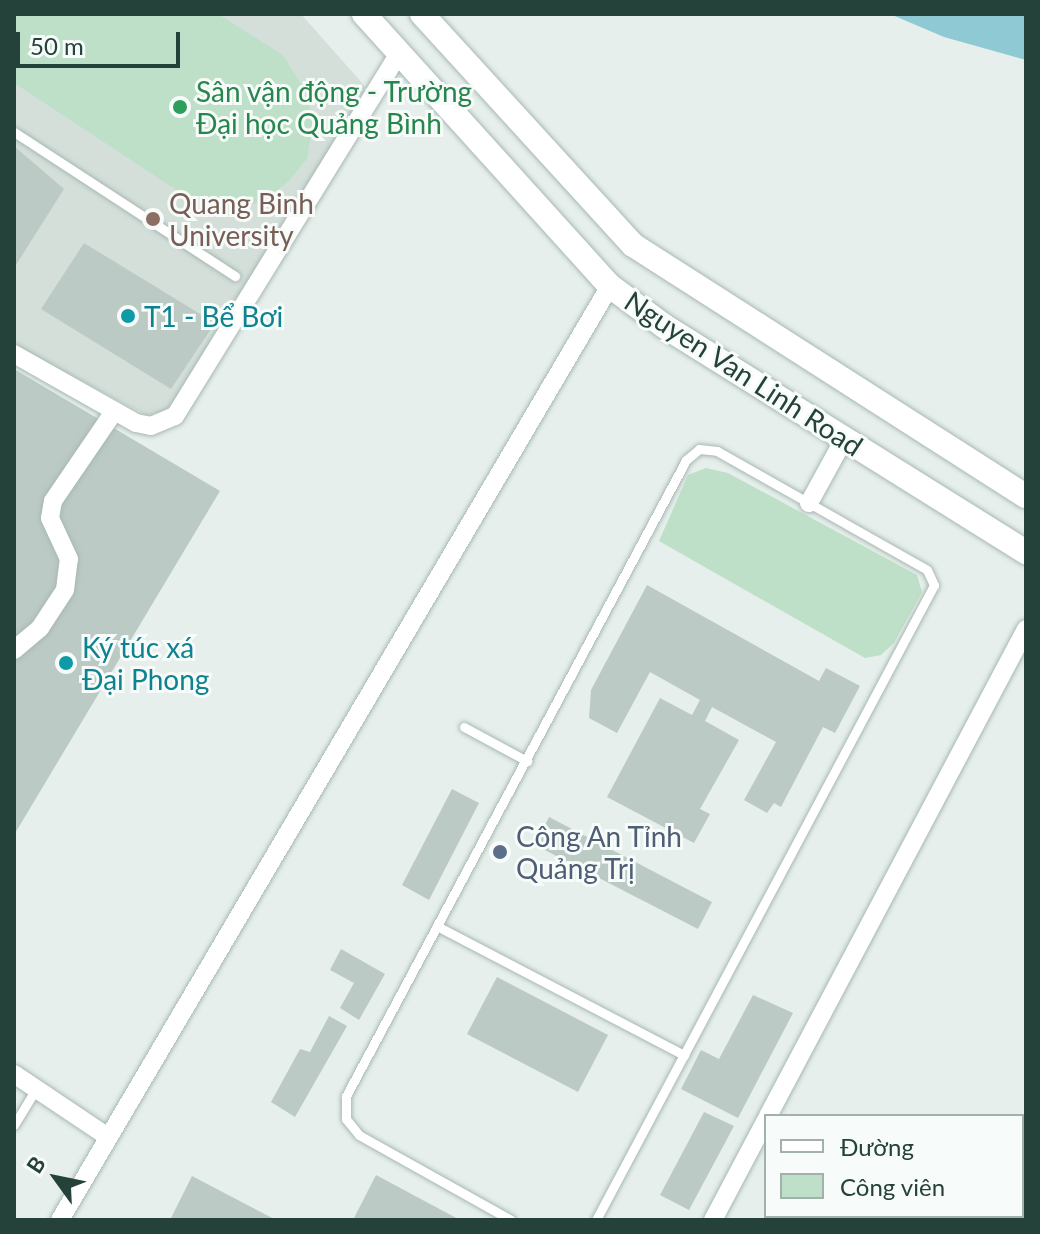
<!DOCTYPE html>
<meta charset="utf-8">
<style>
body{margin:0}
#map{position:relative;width:1040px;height:1234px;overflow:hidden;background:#e6efeb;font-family:Lato,sans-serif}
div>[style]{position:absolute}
.built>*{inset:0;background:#d4dfda}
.green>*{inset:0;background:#bfe0c8}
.water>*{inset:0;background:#8ec9d4}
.building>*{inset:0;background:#bbcac4}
.roads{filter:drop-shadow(0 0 2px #a8b8b2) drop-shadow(0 0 2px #a8b8b2)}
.lane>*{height:9px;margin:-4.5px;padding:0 4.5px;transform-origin:4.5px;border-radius:4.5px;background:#fff}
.street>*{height:18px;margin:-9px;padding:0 9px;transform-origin:9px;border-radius:9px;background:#fff}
.secondary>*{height:24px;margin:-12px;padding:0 12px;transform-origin:12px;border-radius:12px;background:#fff}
.dots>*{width:22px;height:22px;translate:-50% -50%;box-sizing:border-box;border:4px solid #f7fbf9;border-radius:50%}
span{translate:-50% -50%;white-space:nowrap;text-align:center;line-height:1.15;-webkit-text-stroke:6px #f7fbf9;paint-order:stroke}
.leisure-label{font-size:28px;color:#27864d}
.left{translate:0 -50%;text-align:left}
.education-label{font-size:28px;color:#785e54}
.culture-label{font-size:28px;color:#0d838f}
.street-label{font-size:28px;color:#24423a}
.service-label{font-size:28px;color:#4e5e75}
.frame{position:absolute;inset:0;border:16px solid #24423a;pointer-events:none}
.legend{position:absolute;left:764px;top:1114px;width:260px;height:104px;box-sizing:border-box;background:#f7fbf9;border:2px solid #a3b1ad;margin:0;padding:10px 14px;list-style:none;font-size:24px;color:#24423a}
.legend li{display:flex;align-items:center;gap:16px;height:40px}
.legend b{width:40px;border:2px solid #a3b1ad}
.north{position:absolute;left:16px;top:1138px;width:80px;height:80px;-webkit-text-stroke:6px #f7fbf9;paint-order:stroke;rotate:303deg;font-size:22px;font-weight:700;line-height:32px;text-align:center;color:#24423a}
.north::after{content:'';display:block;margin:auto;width:28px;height:36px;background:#24423a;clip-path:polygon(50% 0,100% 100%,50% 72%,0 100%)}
.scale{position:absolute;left:16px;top:32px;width:164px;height:36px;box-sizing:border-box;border:4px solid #24423a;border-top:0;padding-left:10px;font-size:24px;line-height:28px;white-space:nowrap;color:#24423a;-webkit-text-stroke:6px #f7fbf9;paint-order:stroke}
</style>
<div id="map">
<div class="built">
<div style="clip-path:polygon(14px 14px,301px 14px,370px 92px,177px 403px,161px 412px,146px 415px,14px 345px)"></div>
</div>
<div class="green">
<div style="clip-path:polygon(14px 14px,218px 14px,283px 55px,306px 92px,313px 122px,307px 159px,288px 182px,260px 203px,228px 206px,190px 199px,14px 83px)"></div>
<div style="clip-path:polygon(706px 468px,728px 473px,917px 575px,922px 592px,894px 643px,881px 655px,865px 658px,659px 541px,688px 475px)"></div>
</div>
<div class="water">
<div style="clip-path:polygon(890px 14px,1026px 14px,1026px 60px,944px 37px)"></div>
</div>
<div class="building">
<div style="clip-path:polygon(14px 146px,64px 189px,14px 268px)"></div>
<div style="clip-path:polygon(84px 243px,215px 323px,171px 389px,41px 309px)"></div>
<div style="clip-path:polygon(14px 369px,220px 491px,14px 835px)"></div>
<div style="clip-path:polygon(647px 585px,819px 681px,826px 668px,860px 686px,835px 733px,823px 727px,781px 807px,774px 803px,767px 813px,744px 800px,776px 742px,712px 707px,705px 721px,739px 740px,700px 809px,710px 814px,694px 843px,607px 797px,660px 698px,692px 715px,700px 700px,650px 672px,617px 733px,589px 718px,591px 690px)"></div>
<div style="clip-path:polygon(452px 789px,479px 803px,429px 900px,402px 885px)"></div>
<div style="clip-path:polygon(549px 817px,712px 902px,698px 929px,535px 845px)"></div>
<div style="clip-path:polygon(341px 949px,385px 974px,359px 1020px,340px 1008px,354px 983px,330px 970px)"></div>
<div style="clip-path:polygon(497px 977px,608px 1035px,578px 1092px,467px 1034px)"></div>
<div style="clip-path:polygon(753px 995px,793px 1013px,738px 1118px,681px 1089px,701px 1050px,719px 1059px)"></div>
<div style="clip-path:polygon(329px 1016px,347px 1026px,295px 1117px,271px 1102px,300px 1049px,310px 1052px)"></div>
<div style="clip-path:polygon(704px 1112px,734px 1126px,689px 1210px,660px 1195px)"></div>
<div style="clip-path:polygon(376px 1175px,460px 1220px,353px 1220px)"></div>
<div style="clip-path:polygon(192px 1176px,276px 1220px,170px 1220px)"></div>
</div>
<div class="roads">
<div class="lane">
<div style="left:14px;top:132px;width:264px;rotate:33.1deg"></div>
<div style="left:464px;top:727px;width:72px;rotate:28.4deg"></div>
<div style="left:437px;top:926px;width:279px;rotate:27.6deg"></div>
<div style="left:14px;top:1125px;width:42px;rotate:-58.6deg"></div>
<div style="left:511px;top:1220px;width:174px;rotate:-150.8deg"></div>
<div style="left:359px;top:1135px;width:21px;rotate:-129deg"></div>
<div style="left:346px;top:1119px;width:23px;rotate:-90deg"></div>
<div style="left:346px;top:1096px;width:721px;rotate:-61.87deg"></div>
<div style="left:686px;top:460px;width:17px;rotate:-40deg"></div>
<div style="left:699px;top:449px;width:18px;rotate:6deg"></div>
<div style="left:717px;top:451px;width:241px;rotate:29.5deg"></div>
<div style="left:927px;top:570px;width:17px;rotate:65deg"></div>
<div style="left:934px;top:585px;width:719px;rotate:118.03deg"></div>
</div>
<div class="street">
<div style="left:14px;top:354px;width:140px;rotate:29.5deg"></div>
<div style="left:136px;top:423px;width:15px;rotate:11deg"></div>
<div style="left:151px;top:426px;width:26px;rotate:-23deg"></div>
<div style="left:175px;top:416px;width:427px;rotate:-58.3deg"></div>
<div style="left:809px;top:503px;width:73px;rotate:-61.3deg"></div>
<div style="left:14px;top:650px;width:34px;rotate:-40deg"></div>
<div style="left:40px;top:628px;width:45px;rotate:-56.7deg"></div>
<div style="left:65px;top:590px;width:31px;rotate:-83deg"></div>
<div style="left:69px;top:559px;width:45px;rotate:-114.9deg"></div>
<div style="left:50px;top:518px;width:17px;rotate:-80deg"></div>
<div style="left:53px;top:501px;width:107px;rotate:-55.7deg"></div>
<div style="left:14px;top:1074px;width:113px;rotate:33.8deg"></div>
<div style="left:768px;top:1116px;width:551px;rotate:-62.09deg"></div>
<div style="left:60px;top:1220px;width:1084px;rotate:-59.51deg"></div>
<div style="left:713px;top:1220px;width:113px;rotate:-62.1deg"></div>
</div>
<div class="secondary">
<div style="left:364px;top:14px;width:367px;rotate:47.9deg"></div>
<div style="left:610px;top:286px;width:67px;rotate:36.5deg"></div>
<div style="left:664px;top:326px;width:427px;rotate:32deg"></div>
<div style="left:422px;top:14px;width:313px;rotate:47.6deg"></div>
<div style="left:633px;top:245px;width:466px;rotate:32.6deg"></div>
</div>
</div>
<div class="dots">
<div style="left:180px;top:107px;background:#2e9e5b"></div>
<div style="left:153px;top:219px;background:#8d6e63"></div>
<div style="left:128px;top:316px;background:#0f9aa8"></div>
<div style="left:66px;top:663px;background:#0f9aa8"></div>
<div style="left:500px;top:852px;background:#5c6f8a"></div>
</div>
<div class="leisure-label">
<span class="left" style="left:196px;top:107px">Sân vận động - Trường<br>Đại học Quảng Bình</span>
</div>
<div class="education-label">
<span class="left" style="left:169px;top:219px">Quang Binh<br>University</span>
</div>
<div class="culture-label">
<span class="left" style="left:144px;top:316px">T1 - Bể Bơi</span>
<span class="left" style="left:82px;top:663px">Ký túc xá<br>Đại Phong</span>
</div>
<div class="street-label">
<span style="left:744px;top:373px;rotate:33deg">Nguyen Van Linh Road</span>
</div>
<div class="service-label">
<span class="left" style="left:516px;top:852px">Công An Tỉnh<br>Quảng Trị</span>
</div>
<div class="frame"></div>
<ul class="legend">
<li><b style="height:10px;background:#fff"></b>Đường</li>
<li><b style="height:22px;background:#bfe0c8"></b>Công viên</li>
</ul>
<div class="north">B</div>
<div class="scale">50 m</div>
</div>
